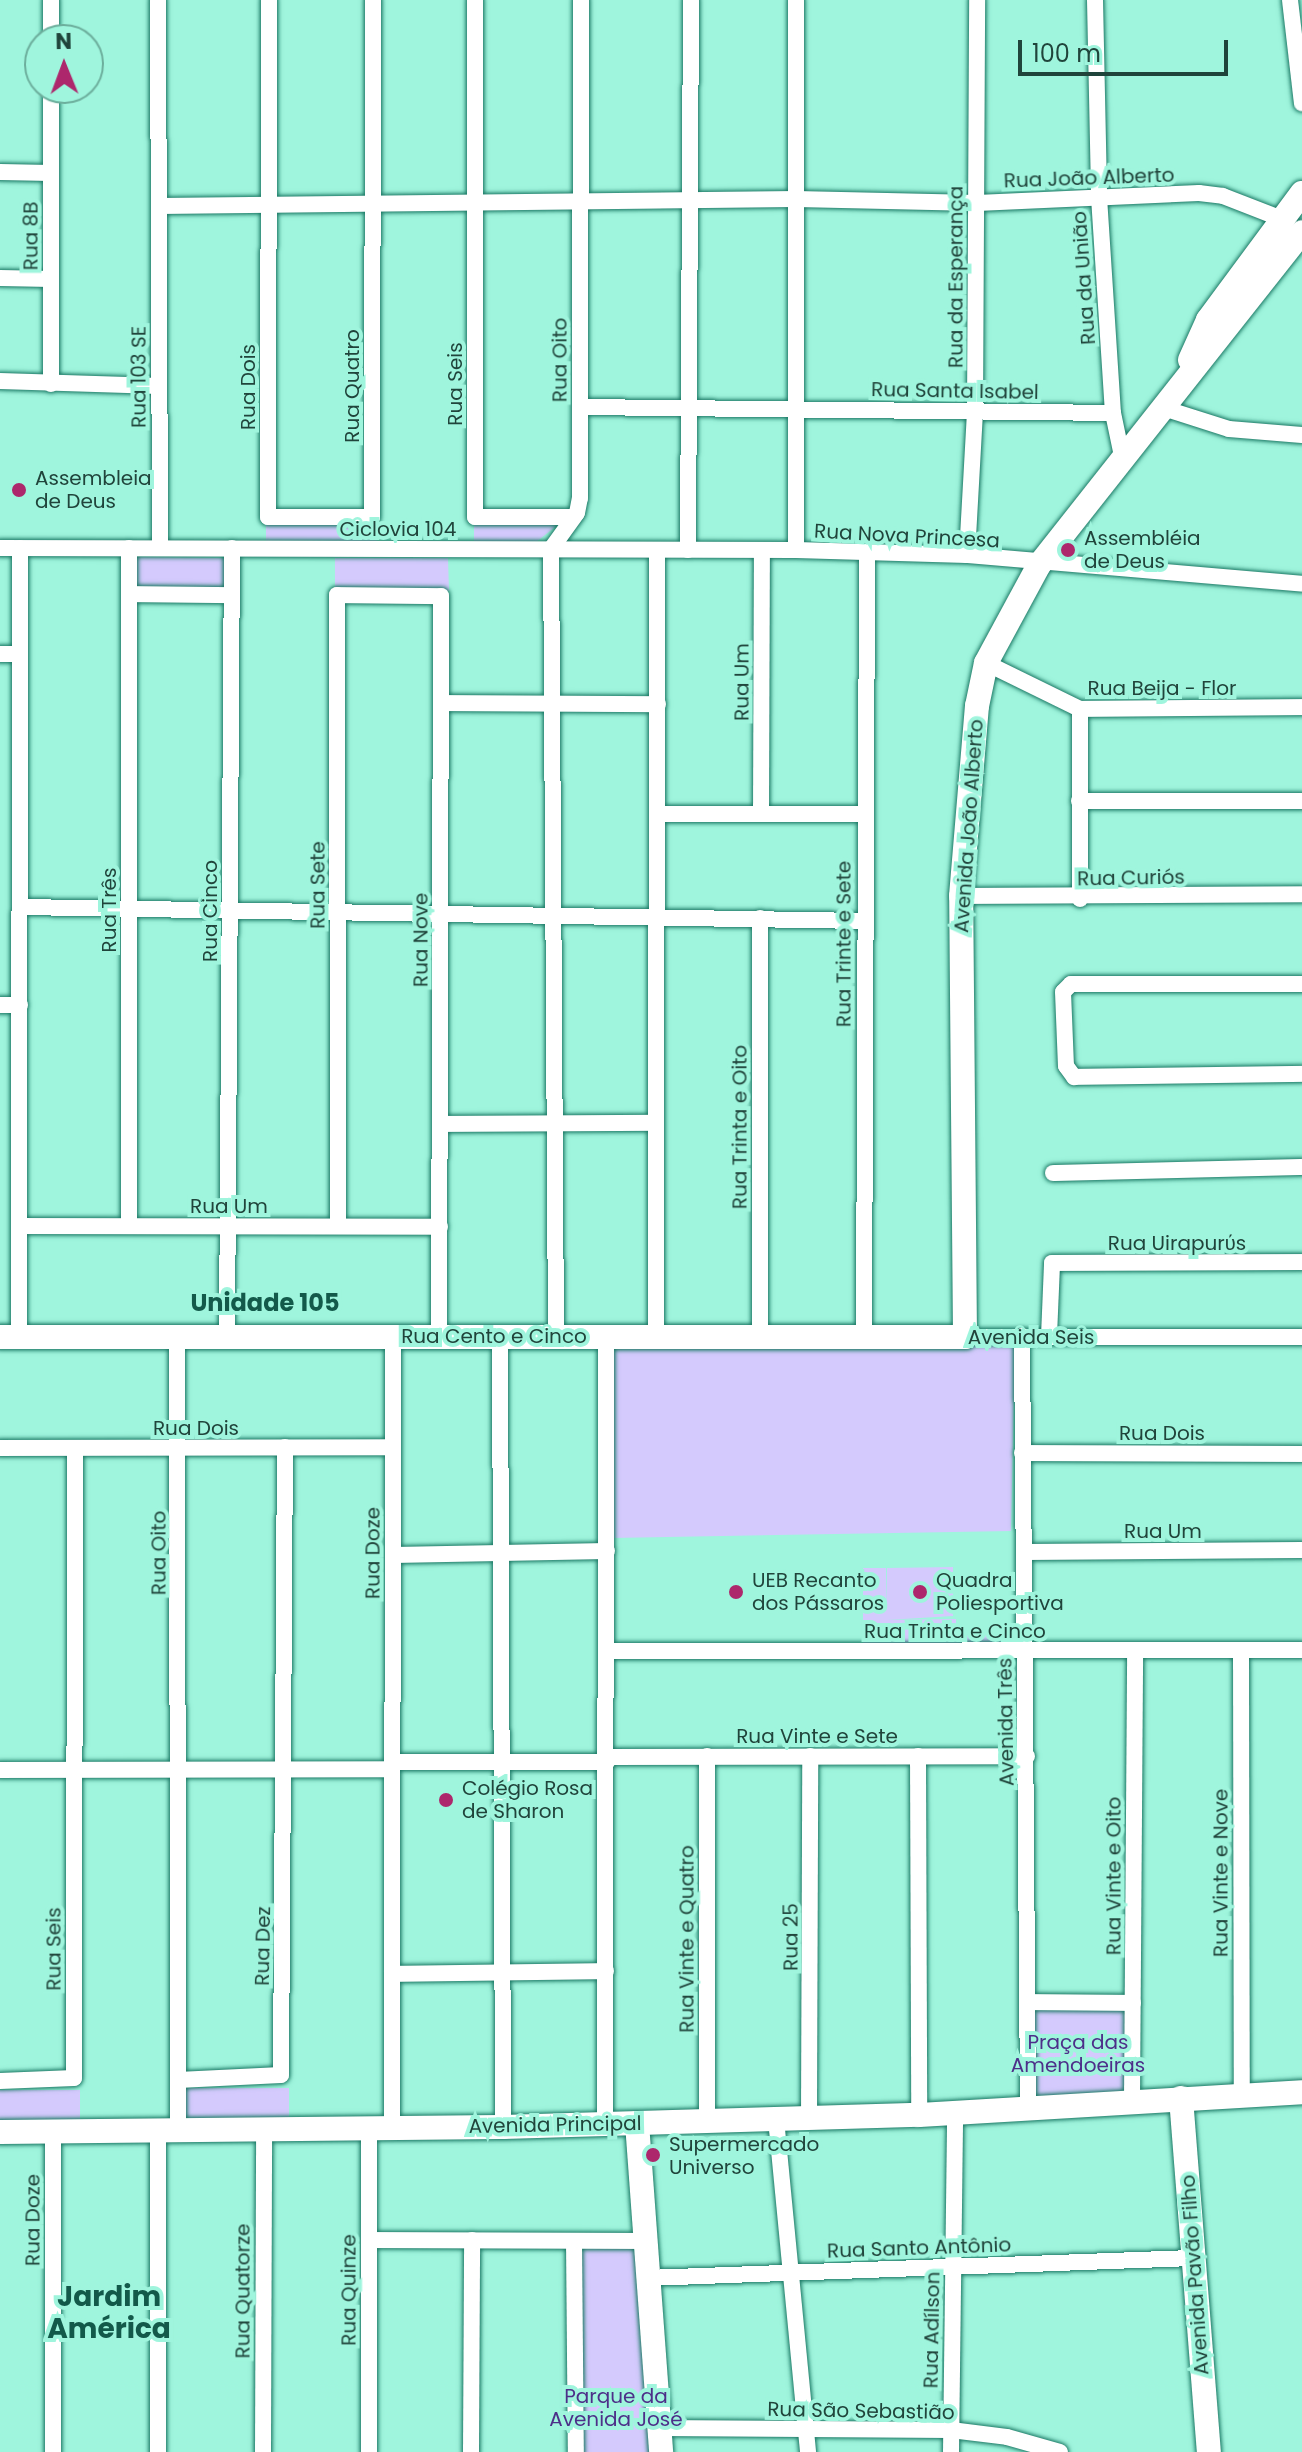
<!DOCTYPE html>
<meta charset="utf-8">
<style>
body{margin:0}
#map{position:relative;width:1302px;height:2452px;overflow:hidden;background:#9ff5dd;font-family:Poppins,sans-serif}
div>[style]{position:absolute}
.green>*{inset:0;background:#d4cafd}
.roads{filter:drop-shadow(0 0 2px #1a7864) drop-shadow(0 0 2px #1a7864)}
.street>*{height:16px;margin:-8px;padding:0 8px;transform-origin:8px;border-radius:8px;background:#fff}
.secondary>*{height:24px;margin:-12px;padding:0 12px;transform-origin:12px;border-radius:12px;background:#fff}
.dots>*{width:22px;height:22px;translate:-50% -50%;box-sizing:border-box;border:4px solid #9ff5dd;border-radius:50%}
span{translate:-50% -50%;white-space:nowrap;text-align:center;line-height:1.15;-webkit-text-stroke:8px #9ff5dd;paint-order:stroke}
.street-label{font-size:20px;color:#20443b}
.poi-label{font-size:20px;color:#20443b}
.left{translate:0 -50%;text-align:left}
.park-label{font-size:20px;color:#4d2f89}
.quarter-label{font-size:24px;color:#13594a;font-weight:700}
.district-label{font-size:28px;color:#13594a;font-weight:700}
.north{position:absolute;left:24px;top:24px;width:80px;height:80px;box-sizing:border-box;background:#9ff5dd;border:2px solid #6cae9c;border-radius:50%;rotate:359deg;font-size:22px;font-weight:700;line-height:32px;text-align:center;color:#20443b}
.north::after{content:'';display:block;margin:auto;width:28px;height:36px;background:#ad276c;clip-path:polygon(50% 0,100% 100%,50% 72%,0 100%)}
.scale{position:absolute;left:1018px;top:40px;width:210px;height:36px;box-sizing:border-box;border:4px solid #20443b;border-top:0;padding-left:10px;font-size:24px;line-height:28px;white-space:nowrap;color:#20443b;-webkit-text-stroke:6px #9ff5dd;paint-order:stroke}
</style>
<div id="map">
<div class="green">
<div style="clip-path:polygon(266px 523px,375px 524px,377px 546px,266px 545px)"></div>
<div style="clip-path:polygon(474px 523px,560px 523px,535px 543px,474px 543px)"></div>
<div style="clip-path:polygon(134px 557px,228px 558px,228px 589px,134px 588px)"></div>
<div style="clip-path:polygon(335px 558px,448px 558px,449px 591px,335px 589px)"></div>
<div style="clip-path:polygon(614px 1346px,1015px 1346px,1011px 1531px,611px 1538px)"></div>
<div style="clip-path:polygon(953px 1567px,953px 1616px,887px 1620px,956px 1619px,956px 1635px,1013px 1634px,1013px 1643px,863px 1646px,863px 1568px,886px 1568px,887px 1613px,887px 1568px)"></div>
<div style="clip-path:polygon(1029px 2004px,1130px 2005px,1131px 2100px,1029px 2106px)"></div>
<div style="clip-path:polygon(181px 2088px,289px 2088px,289px 2122px,179px 2121px)"></div>
<div style="clip-path:polygon(0 2090px,80px 2090px,80px 2122px,0 2120px)"></div>
<div style="clip-path:polygon(572px 2242px,644px 2242px,663px 2452px,573px 2452px)"></div>
</div>
<div class="roads">
<div class="street">
<div style="left:158px;top:0;width:548px;rotate:89.79deg"></div>
<div style="left:269px;top:0;width:517px;rotate:90.11deg"></div>
<div style="left:268px;top:517px;width:104px"></div>
<div style="left:372px;top:517px;width:517px;rotate:-89.89deg"></div>
<div style="left:475px;top:0;width:517px;rotate:90deg"></div>
<div style="left:475px;top:517px;width:98px"></div>
<div style="left:796px;top:0;width:550px;rotate:90deg"></div>
<div style="left:1095px;top:0;width:197px;rotate:88.8deg"></div>
<div style="left:1099px;top:197px;width:216px;rotate:86.3deg"></div>
<div style="left:1113px;top:413px;width:44px;rotate:78.2deg"></div>
<div style="left:1290px;top:0;width:104px;rotate:83.4deg"></div>
<div style="left:51px;top:40px;width:40px;rotate:-90deg"></div>
<div style="left:0;top:172px;width:51px;rotate:1.1deg"></div>
<div style="left:159px;top:206px;width:637px;rotate:-0.63deg"></div>
<div style="left:796px;top:199px;width:181px;rotate:1.3deg"></div>
<div style="left:977px;top:203px;width:222px;rotate:-2.6deg"></div>
<div style="left:1199px;top:193px;width:24px;rotate:7deg"></div>
<div style="left:1223px;top:196px;width:63px;rotate:21.3deg"></div>
<div style="left:0;top:278px;width:51px;rotate:1.1deg"></div>
<div style="left:0;top:381px;width:159px;rotate:1.8deg"></div>
<div style="left:51px;top:384px;width:296px;rotate:-90deg"></div>
<div style="left:580px;top:407px;width:533px;rotate:0.64deg"></div>
<div style="left:1160px;top:407px;width:72px;rotate:17.7deg"></div>
<div style="left:1229px;top:429px;width:73px;rotate:4.7deg"></div>
<div style="left:0;top:548px;width:796px;rotate:0.14deg"></div>
<div style="left:796px;top:550px;width:171px;rotate:1.7deg"></div>
<div style="left:967px;top:555px;width:336px;rotate:4.9deg"></div>
<div style="left:688px;top:550px;width:550px;rotate:-89.69deg"></div>
<div style="left:967px;top:555px;width:144px;rotate:-86.8deg"></div>
<div style="left:975px;top:411px;width:411px;rotate:-89.7deg"></div>
<div style="left:130px;top:594px;width:101px;rotate:0.6deg"></div>
<div style="left:0;top:654px;width:20px"></div>
<div style="left:986px;top:663px;width:105px;rotate:26.1deg"></div>
<div style="left:1080px;top:709px;width:222px;rotate:-0.5deg"></div>
<div style="left:441px;top:703px;width:217px;rotate:0.3deg"></div>
<div style="left:1080px;top:709px;width:190px;rotate:90deg"></div>
<div style="left:1079px;top:801px;width:223px"></div>
<div style="left:658px;top:814px;width:206px"></div>
<div style="left:761px;top:814px;width:264px;rotate:-89.8deg"></div>
<div style="left:961px;top:896px;width:341px;rotate:-0.3deg"></div>
<div style="left:20px;top:907px;width:843px;rotate:0.95deg"></div>
<div style="left:760px;top:918px;width:418px;rotate:90deg"></div>
<div style="left:1302px;top:984px;width:231px;rotate:180deg"></div>
<div style="left:1071px;top:984px;width:11px;rotate:135deg"></div>
<div style="left:1063px;top:992px;width:74px;rotate:87.7deg"></div>
<div style="left:1066px;top:1066px;width:14px;rotate:54deg"></div>
<div style="left:1074px;top:1077px;width:228px;rotate:-0.8deg"></div>
<div style="left:0;top:1005px;width:20px"></div>
<div style="left:440px;top:1124px;width:216px;rotate:-0.3deg"></div>
<div style="left:1053px;top:1173px;width:249px;rotate:-1.4deg"></div>
<div style="left:19px;top:1226px;width:421px;rotate:0.1deg"></div>
<div style="left:129px;top:1226px;width:678px;rotate:-90deg"></div>
<div style="left:338px;top:1226px;width:631px;rotate:-90.09deg"></div>
<div style="left:337px;top:595px;width:104px;rotate:0.6deg"></div>
<div style="left:441px;top:596px;width:740px;rotate:90.15deg"></div>
<div style="left:500px;top:1336px;width:791px;rotate:89.78deg"></div>
<div style="left:556px;top:1336px;width:787px;rotate:-90.36deg"></div>
<div style="left:551px;top:549px;width:44px;rotate:-54.2deg"></div>
<div style="left:577px;top:513px;width:15px;rotate:-79deg"></div>
<div style="left:580px;top:498px;width:498px;rotate:-89.9deg"></div>
<div style="left:656px;top:1336px;width:786px;rotate:-89.93deg"></div>
<div style="left:864px;top:1336px;width:784px;rotate:-89.78deg"></div>
<div style="left:1022px;top:1336px;width:772px;rotate:89.55deg"></div>
<div style="left:1049px;top:1336px;width:73px;rotate:-87.6deg"></div>
<div style="left:1052px;top:1263px;width:250px;rotate:-0.2deg"></div>
<div style="left:19px;top:1337px;width:789px;rotate:-89.93deg"></div>
<div style="left:177px;top:1337px;width:743px;rotate:89.92deg"></div>
<div style="left:178px;top:2080px;width:103px;rotate:-2.8deg"></div>
<div style="left:281px;top:2075px;width:628px;rotate:-89.64deg"></div>
<div style="left:227px;top:1337px;width:789px;rotate:-89.64deg"></div>
<div style="left:965px;top:1337px;width:337px"></div>
<div style="left:0;top:1448px;width:393px;rotate:-0.1deg"></div>
<div style="left:1022px;top:1453px;width:280px;rotate:0.2deg"></div>
<div style="left:1024px;top:1552px;width:278px;rotate:-0.4deg"></div>
<div style="left:393px;top:1555px;width:214px;rotate:-1.1deg"></div>
<div style="left:1241px;top:1650px;width:445px;rotate:89.9deg"></div>
<div style="left:607px;top:1651px;width:695px;rotate:-0.08deg"></div>
<div style="left:707px;top:1756px;width:365px;rotate:90deg"></div>
<div style="left:918px;top:1756px;width:359px;rotate:89.8deg"></div>
<div style="left:608px;top:1757px;width:419px;rotate:-0.1deg"></div>
<div style="left:392px;top:1762px;width:215px"></div>
<div style="left:0;top:1770px;width:392px;rotate:-0.1deg"></div>
<div style="left:392px;top:1974px;width:214px;rotate:-0.8deg"></div>
<div style="left:1027px;top:2002px;width:106px;rotate:0.5deg"></div>
<div style="left:0;top:2081px;width:74px;rotate:-2.3deg"></div>
<div style="left:74px;top:2078px;width:630px;rotate:-89.91deg"></div>
<div style="left:1132px;top:2101px;width:450px;rotate:-89.6deg"></div>
<div style="left:809px;top:2118px;width:362px;rotate:-89.8deg"></div>
<div style="left:776px;top:2119px;width:335px;rotate:84.5deg"></div>
<div style="left:605px;top:2124px;width:788px;rotate:-89.93deg"></div>
<div style="left:392px;top:2128px;width:792px;rotate:-89.93deg"></div>
<div style="left:158px;top:2130px;width:322px;rotate:90deg"></div>
<div style="left:178px;top:2130px;width:50px;rotate:-90deg"></div>
<div style="left:53px;top:2131px;width:321px;rotate:90deg"></div>
<div style="left:369px;top:2240px;width:275px;rotate:0.2deg"></div>
<div style="left:574px;top:2241px;width:211px;rotate:89.5deg"></div>
<div style="left:647px;top:2278px;width:546px;rotate:-2.1deg"></div>
<div style="left:659px;top:2428px;width:292px;rotate:0.4deg"></div>
<div style="left:951px;top:2430px;width:56px;rotate:7.1deg"></div>
<div style="left:1007px;top:2437px;width:55px;rotate:15.8deg"></div>
<div style="left:263px;top:2452px;width:323px;rotate:-89.8deg"></div>
<div style="left:369px;top:2452px;width:324px;rotate:-90deg"></div>
<div style="left:471px;top:2452px;width:212px;rotate:-89.7deg"></div>
<div style="left:951px;top:2452px;width:340px;rotate:-89.3deg"></div>
</div>
<div class="secondary">
<div style="left:1190px;top:360px;width:44px;rotate:-65.8deg"></div>
<div style="left:1208px;top:320px;width:158px;rotate:-53.5deg"></div>
<div style="left:0;top:1337px;width:965px"></div>
<div style="left:965px;top:1337px;width:441px;rotate:-90.5deg"></div>
<div style="left:961px;top:896px;width:191px;rotate:-85.2deg"></div>
<div style="left:977px;top:706px;width:44px;rotate:-78.2deg"></div>
<div style="left:986px;top:663px;width:111px;rotate:-61.6deg"></div>
<div style="left:1039px;top:565px;width:424px;rotate:-51.7deg"></div>
<div style="left:1181px;top:2098px;width:355px;rotate:85.5deg"></div>
<div style="left:637px;top:2123px;width:330px;rotate:85.8deg"></div>
<div style="left:0;top:2132px;width:503px;rotate:-0.57deg"></div>
<div style="left:503px;top:2127px;width:416px;rotate:-1.7deg"></div>
<div style="left:919px;top:2115px;width:384px;rotate:-3.4deg"></div>
</div>
</div>
<div class="dots">
<div style="left:19px;top:490px;background:#ad276c"></div>
<div style="left:1068px;top:550px;background:#ad276c"></div>
<div style="left:736px;top:1592px;background:#ad276c"></div>
<div style="left:920px;top:1592px;background:#ad276c"></div>
<div style="left:446px;top:1800px;background:#ad276c"></div>
<div style="left:653px;top:2155px;background:#ad276c"></div>
</div>
<div class="street-label">
<span style="left:1089px;top:178px;rotate:-2deg">Rua João Alberto</span>
<span style="left:31px;top:236px;rotate:-90deg">Rua 8B</span>
<span style="left:956px;top:277px;rotate:-90deg">Rua da Esperança</span>
<span style="left:1084px;top:278px;rotate:-94deg">Rua da União</span>
<span style="left:560px;top:360px;rotate:-90deg">Rua Oito</span>
<span style="left:139px;top:377px;rotate:-90deg">Rua 103 SE</span>
<span style="left:455px;top:384px;rotate:-90deg">Rua Seis</span>
<span style="left:352px;top:386px;rotate:-90deg">Rua Quatro</span>
<span style="left:248px;top:387px;rotate:-90deg">Rua Dois</span>
<span style="left:955px;top:391px;rotate:1deg">Rua Santa Isabel</span>
<span style="left:398px;top:529px">Ciclovia 104</span>
<span style="left:907px;top:536px;rotate:3deg">Rua Nova Princesa</span>
<span style="left:742px;top:682px;rotate:-90deg">Rua Um</span>
<span style="left:1162px;top:688px">Rua Beija - Flor</span>
<span style="left:969px;top:826px;rotate:-86deg">Avenida João Alberto</span>
<span style="left:1131px;top:878px;rotate:-1deg">Rua Curiós</span>
<span style="left:318px;top:885px;rotate:-90deg">Rua Sete</span>
<span style="left:109px;top:910px;rotate:-90deg">Rua Três</span>
<span style="left:210px;top:911px;rotate:-90deg">Rua Cinco</span>
<span style="left:421px;top:940px;rotate:-90deg">Rua Nove</span>
<span style="left:844px;top:944px;rotate:-90deg">Rua Trinte e Sete</span>
<span style="left:740px;top:1127px;rotate:-90deg">Rua Trinta e Oito</span>
<span style="left:229px;top:1206px">Rua Um</span>
<span style="left:1177px;top:1243px">Rua Uirapurύs</span>
<span style="left:494px;top:1336px">Rua Cento e Cinco</span>
<span style="left:1031px;top:1337px">Avenida Seis</span>
<span style="left:196px;top:1428px">Rua Dois</span>
<span style="left:1162px;top:1433px">Rua Dois</span>
<span style="left:1163px;top:1531px">Rua Um</span>
<span style="left:159px;top:1553px;rotate:-90deg">Rua Oito</span>
<span style="left:373px;top:1553px;rotate:-90deg">Rua Doze</span>
<span style="left:955px;top:1631px">Rua Trinta e Cinco</span>
<span style="left:1006px;top:1722px;rotate:-91deg">Avenida Três</span>
<span style="left:817px;top:1736px">Rua Vinte e Sete</span>
<span style="left:1221px;top:1873px;rotate:-90deg">Rua Vinte e Nove</span>
<span style="left:1114px;top:1876px;rotate:-90deg">Rua Vinte e Oito</span>
<span style="left:791px;top:1937px;rotate:-90deg">Rua 25</span>
<span style="left:687px;top:1939px;rotate:-90deg">Rua Vinte e Quatro</span>
<span style="left:263px;top:1946px;rotate:-89deg">Rua Dez</span>
<span style="left:54px;top:1949px;rotate:-90deg">Rua Seis</span>
<span style="left:555px;top:2125px;rotate:-1deg">Avenida Principal</span>
<span style="left:33px;top:2220px;rotate:-90deg">Rua Doze</span>
<span style="left:919px;top:2248px;rotate:-2deg">Rua Santo Antônio</span>
<span style="left:1195px;top:2275px;rotate:-94deg">Avenida Pavão Filho</span>
<span style="left:349px;top:2290px;rotate:-90deg">Rua Quinze</span>
<span style="left:243px;top:2291px;rotate:-90deg">Rua Quatorze</span>
<span style="left:932px;top:2330px;rotate:-89deg">Rua Adílson</span>
<span style="left:861px;top:2411px;rotate:1deg">Rua São Sebastião</span>
</div>
<div class="poi-label">
<span class="left" style="left:35px;top:490px">Assembleia<br>de Deus</span>
<span class="left" style="left:1084px;top:550px">Assembléia<br>de Deus</span>
<span class="left" style="left:752px;top:1592px">UEB Recanto<br>dos Pássaros</span>
<span class="left" style="left:936px;top:1592px">Quadra<br>Poliesportiva</span>
<span class="left" style="left:462px;top:1800px">Colégio Rosa<br>de Sharon</span>
<span class="left" style="left:669px;top:2156px">Supermercado<br>Universo</span>
</div>
<div class="park-label">
<span style="left:1078px;top:2054px">Praça das<br>Amendoeiras</span>
<span style="left:616px;top:2408px">Parque da<br>Avenida José</span>
</div>
<div class="quarter-label">
<span style="left:265px;top:1303px">Unidade 105</span>
</div>
<div class="district-label">
<span style="left:109px;top:2313px">Jardim<br>América</span>
</div>
<div class="north">N</div>
<div class="scale">100 m</div>
</div>
